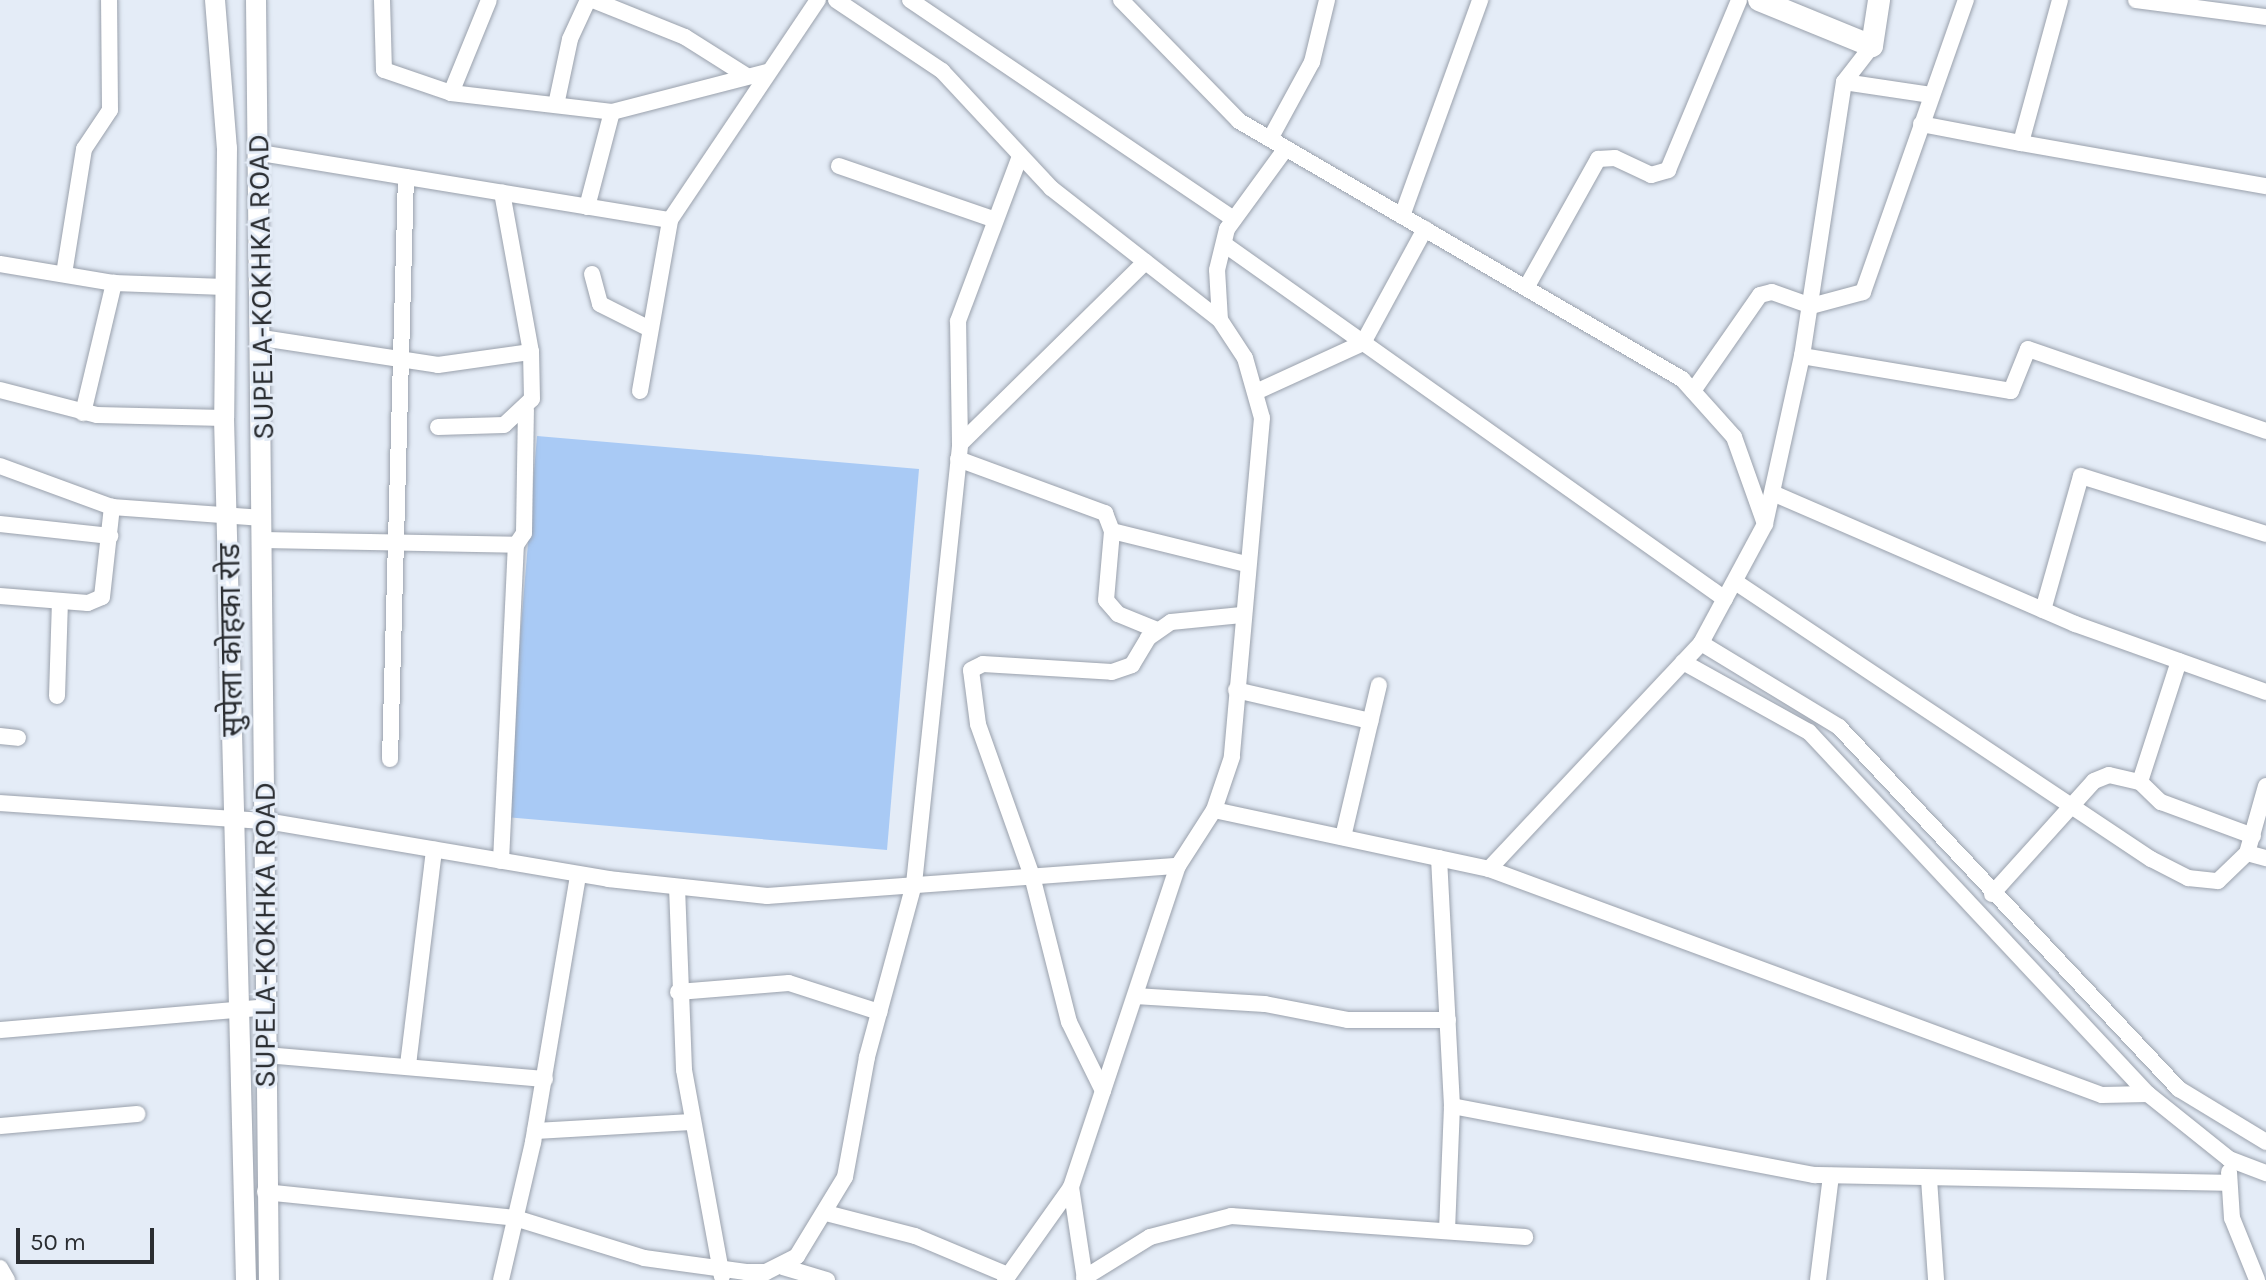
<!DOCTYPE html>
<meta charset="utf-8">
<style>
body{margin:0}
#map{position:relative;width:2266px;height:1280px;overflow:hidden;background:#e4ecf7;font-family:Karla,"Noto Sans Devanagari",sans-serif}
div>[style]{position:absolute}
.water>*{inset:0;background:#a9caf5}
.roads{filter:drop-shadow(0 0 2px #9aa1ac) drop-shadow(0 0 2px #9aa1ac)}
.minor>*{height:16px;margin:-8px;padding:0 8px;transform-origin:8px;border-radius:8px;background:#fff}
.tertiary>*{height:20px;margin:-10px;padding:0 10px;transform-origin:10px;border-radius:10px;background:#fff}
.secondary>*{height:22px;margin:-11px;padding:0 11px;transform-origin:11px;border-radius:11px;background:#fff}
span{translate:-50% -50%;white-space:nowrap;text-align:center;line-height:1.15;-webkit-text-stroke:6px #e4ecf7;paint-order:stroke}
.street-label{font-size:30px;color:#2a2d31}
.scale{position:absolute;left:16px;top:1228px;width:138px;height:36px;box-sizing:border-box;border:4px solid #2a2d31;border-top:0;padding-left:10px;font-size:24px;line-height:28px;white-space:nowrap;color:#2a2d31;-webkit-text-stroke:6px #e4ecf7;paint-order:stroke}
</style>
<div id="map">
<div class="water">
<div style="clip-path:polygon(537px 436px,919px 469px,887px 850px,505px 817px)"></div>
</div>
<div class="roads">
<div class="minor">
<div style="left:382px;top:0;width:70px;rotate:88.4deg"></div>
<div style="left:384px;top:70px;width:71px;rotate:18.9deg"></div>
<div style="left:451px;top:93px;width:162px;rotate:6.7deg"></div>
<div style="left:612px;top:112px;width:160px;rotate:-14.5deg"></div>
<div style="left:593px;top:0;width:99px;rotate:21.9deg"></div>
<div style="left:685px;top:37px;width:73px;rotate:32.2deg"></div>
<div style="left:836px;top:0;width:128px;rotate:33.8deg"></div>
<div style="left:942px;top:71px;width:160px;rotate:47deg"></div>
<div style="left:1051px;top:188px;width:214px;rotate:38deg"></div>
<div style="left:1220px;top:320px;width:45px;rotate:56.7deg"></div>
<div style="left:1245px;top:358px;width:62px;rotate:74.2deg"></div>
<div style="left:1262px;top:418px;width:340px;rotate:95.1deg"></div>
<div style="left:1232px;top:757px;width:56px;rotate:108.8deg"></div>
<div style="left:910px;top:0;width:391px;rotate:34.1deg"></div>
<div style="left:1121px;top:0;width:169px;rotate:45.7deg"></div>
<div style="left:1239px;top:121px;width:513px;rotate:30.22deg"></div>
<div style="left:1682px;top:379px;width:78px;rotate:48.1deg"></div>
<div style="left:1734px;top:437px;width:92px;rotate:70.4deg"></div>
<div style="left:2060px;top:0;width:148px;rotate:105.3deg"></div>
<div style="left:2021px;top:143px;width:249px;rotate:10deg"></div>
<div style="left:2136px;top:0;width:131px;rotate:7.5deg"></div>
<div style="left:1844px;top:82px;width:88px;rotate:8.5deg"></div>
<div style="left:451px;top:93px;width:100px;rotate:-67.8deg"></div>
<div style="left:556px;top:105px;width:67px;rotate:-78deg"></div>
<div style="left:570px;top:39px;width:43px;rotate:-65.2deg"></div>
<div style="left:1921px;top:124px;width:102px;rotate:10.8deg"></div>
<div style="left:1270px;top:139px;width:88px;rotate:-61.4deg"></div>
<div style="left:1312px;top:62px;width:64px;rotate:-76.4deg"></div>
<div style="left:260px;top:153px;width:415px;rotate:9.3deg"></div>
<div style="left:839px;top:166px;width:163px;rotate:19deg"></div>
<div style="left:587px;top:207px;width:98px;rotate:-75.3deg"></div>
<div style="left:1402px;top:216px;width:230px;rotate:-70.1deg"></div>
<div style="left:1224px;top:244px;width:614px;rotate:35.32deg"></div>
<div style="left:0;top:264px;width:116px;rotate:9.5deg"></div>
<div style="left:114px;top:283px;width:111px;rotate:2.1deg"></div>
<div style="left:64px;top:274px;width:127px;rotate:-80.9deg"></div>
<div style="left:84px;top:149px;width:47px;rotate:-56.3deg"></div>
<div style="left:110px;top:110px;width:110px;rotate:-90.5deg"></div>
<div style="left:592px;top:274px;width:31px;rotate:75deg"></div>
<div style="left:600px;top:304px;width:56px;rotate:26.6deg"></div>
<div style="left:1526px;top:288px;width:148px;rotate:-60.8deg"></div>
<div style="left:1598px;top:159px;width:17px;rotate:-3deg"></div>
<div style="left:1615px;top:158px;width:40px;rotate:25deg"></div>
<div style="left:1651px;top:175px;width:18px;rotate:-16deg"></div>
<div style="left:1668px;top:170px;width:184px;rotate:-67.3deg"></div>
<div style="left:1220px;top:320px;width:50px;rotate:-93.4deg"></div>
<div style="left:1217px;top:270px;width:42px;rotate:-76.3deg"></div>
<div style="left:1227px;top:229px;width:100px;rotate:-53.9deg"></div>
<div style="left:262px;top:338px;width:178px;rotate:8.7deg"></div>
<div style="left:438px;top:365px;width:94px;rotate:-8deg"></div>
<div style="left:1802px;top:356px;width:212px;rotate:9.5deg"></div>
<div style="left:2011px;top:391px;width:45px;rotate:-68deg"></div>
<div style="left:2028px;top:349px;width:252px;rotate:19deg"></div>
<div style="left:0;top:390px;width:100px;rotate:14.5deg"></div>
<div style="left:97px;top:415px;width:127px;rotate:1.4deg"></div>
<div style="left:640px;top:391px;width:174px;rotate:-80deg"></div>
<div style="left:670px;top:220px;width:265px;rotate:-56.1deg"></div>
<div style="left:1258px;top:391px;width:115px;rotate:-24.6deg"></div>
<div style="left:1363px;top:343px;width:130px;rotate:-61.5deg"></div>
<div style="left:1693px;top:391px;width:117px;rotate:-55.1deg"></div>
<div style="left:1760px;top:295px;width:12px;rotate:-14deg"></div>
<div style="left:1772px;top:292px;width:41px;rotate:19.7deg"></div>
<div style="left:1811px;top:306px;width:54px;rotate:-15.1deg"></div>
<div style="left:1863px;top:292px;width:310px;rotate:-70.6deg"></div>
<div style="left:83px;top:413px;width:134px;rotate:-76.6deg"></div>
<div style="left:438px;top:427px;width:66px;rotate:-1.7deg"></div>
<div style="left:504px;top:425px;width:38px;rotate:-43deg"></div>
<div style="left:532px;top:399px;width:47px;rotate:-91.2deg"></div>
<div style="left:531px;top:352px;width:162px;rotate:-100.3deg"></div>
<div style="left:960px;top:444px;width:260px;rotate:-44.5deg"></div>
<div style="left:958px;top:459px;width:157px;rotate:20.2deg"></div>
<div style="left:1105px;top:513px;width:19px;rotate:69deg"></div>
<div style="left:0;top:466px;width:119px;rotate:20.1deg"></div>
<div style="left:112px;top:507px;width:151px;rotate:4.2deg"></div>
<div style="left:1775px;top:494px;width:327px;rotate:23.4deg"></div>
<div style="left:2075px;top:624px;width:203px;rotate:19.6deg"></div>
<div style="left:0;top:524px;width:111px;rotate:6.2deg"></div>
<div style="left:263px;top:540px;width:253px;rotate:1.1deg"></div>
<div style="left:516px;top:545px;width:14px;rotate:-56deg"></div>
<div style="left:524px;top:533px;width:123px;rotate:-89.1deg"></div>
<div style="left:1737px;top:583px;width:498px;rotate:33.7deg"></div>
<div style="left:2151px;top:859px;width:42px;rotate:27.2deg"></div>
<div style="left:2188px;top:878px;width:30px;rotate:6deg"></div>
<div style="left:2218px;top:881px;width:40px;rotate:-44deg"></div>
<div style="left:0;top:596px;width:88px;rotate:4.5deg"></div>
<div style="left:88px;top:603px;width:15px;rotate:-23deg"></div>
<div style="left:102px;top:597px;width:91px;rotate:-83.7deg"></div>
<div style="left:2043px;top:610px;width:139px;rotate:-74.2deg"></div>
<div style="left:2081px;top:476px;width:194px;rotate:17.4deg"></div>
<div style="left:1157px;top:630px;width:42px;rotate:-157.7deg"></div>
<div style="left:1118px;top:614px;width:18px;rotate:-131deg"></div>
<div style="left:1106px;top:600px;width:69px;rotate:-85deg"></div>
<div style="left:1112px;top:531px;width:138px;rotate:13.8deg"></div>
<div style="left:1701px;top:643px;width:162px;rotate:31.3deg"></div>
<div style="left:1839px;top:727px;width:497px;rotate:46.8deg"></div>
<div style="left:2179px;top:1089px;width:102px;rotate:31.3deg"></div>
<div style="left:2179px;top:661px;width:127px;rotate:107.9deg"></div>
<div style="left:2140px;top:782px;width:29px;rotate:44deg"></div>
<div style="left:2161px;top:802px;width:98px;rotate:20.3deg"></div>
<div style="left:1683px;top:662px;width:144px;rotate:29.1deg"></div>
<div style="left:1809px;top:732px;width:496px;rotate:46.9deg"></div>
<div style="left:2148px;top:1094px;width:104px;rotate:38.7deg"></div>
<div style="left:2229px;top:1159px;width:40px;rotate:21deg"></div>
<div style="left:1236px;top:690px;width:138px;rotate:13deg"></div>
<div style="left:57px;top:696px;width:95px;rotate:-88.2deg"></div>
<div style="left:0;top:736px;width:18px;rotate:6deg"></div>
<div style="left:390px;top:759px;width:582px;rotate:-88.43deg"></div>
<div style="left:2266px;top:786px;width:70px;rotate:105.8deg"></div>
<div style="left:2247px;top:853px;width:20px;rotate:15deg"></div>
<div style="left:0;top:803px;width:267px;rotate:3.9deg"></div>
<div style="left:266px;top:821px;width:347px;rotate:9.6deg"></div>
<div style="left:608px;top:879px;width:160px;rotate:6.1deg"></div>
<div style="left:767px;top:896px;width:412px;rotate:-4.2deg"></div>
<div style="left:1178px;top:866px;width:67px;rotate:-57.3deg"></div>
<div style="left:1214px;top:810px;width:281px;rotate:12.1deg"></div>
<div style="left:1489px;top:869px;width:653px;rotate:20.24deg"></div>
<div style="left:2102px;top:1095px;width:46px;rotate:-1.2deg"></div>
<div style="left:1343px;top:837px;width:156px;rotate:-76.7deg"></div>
<div style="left:1439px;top:858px;width:248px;rotate:87deg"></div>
<div style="left:1452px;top:1106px;width:125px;rotate:92.3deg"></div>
<div style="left:501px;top:861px;width:316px;rotate:-87.3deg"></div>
<div style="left:1489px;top:869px;width:310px;rotate:-46.8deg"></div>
<div style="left:1701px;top:643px;width:135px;rotate:-61.7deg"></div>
<div style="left:1765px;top:524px;width:172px;rotate:-77.6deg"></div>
<div style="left:1802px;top:356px;width:277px;rotate:-81.3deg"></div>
<div style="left:1844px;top:82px;width:46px;rotate:-52.1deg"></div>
<div style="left:677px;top:887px;width:183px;rotate:87.8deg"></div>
<div style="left:684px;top:1070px;width:210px;rotate:79.6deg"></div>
<div style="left:1992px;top:894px;width:152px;rotate:-47.9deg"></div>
<div style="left:2094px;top:781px;width:16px;rotate:-22deg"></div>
<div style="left:2109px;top:775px;width:32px;rotate:13deg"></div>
<div style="left:678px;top:992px;width:111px;rotate:-4.6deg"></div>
<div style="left:789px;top:983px;width:95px;rotate:17.9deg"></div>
<div style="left:1135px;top:996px;width:130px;rotate:3.5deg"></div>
<div style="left:1265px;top:1004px;width:85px;rotate:10.9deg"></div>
<div style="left:1348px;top:1020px;width:100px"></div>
<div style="left:0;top:1030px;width:268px;rotate:-4.9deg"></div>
<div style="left:265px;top:1055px;width:281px;rotate:4.9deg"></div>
<div style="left:408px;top:1065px;width:217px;rotate:-83.1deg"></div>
<div style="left:1103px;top:1091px;width:77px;rotate:-116.2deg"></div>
<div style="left:1069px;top:1022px;width:151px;rotate:-104.2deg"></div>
<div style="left:1032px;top:876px;width:161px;rotate:-109.6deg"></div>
<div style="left:978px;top:724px;width:54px;rotate:-97.4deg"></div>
<div style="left:971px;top:670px;width:13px;rotate:-27deg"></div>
<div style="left:983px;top:664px;width:129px;rotate:3.5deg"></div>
<div style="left:1112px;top:672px;width:21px;rotate:-19deg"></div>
<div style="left:1132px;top:665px;width:31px;rotate:-59deg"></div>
<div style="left:1148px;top:638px;width:28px;rotate:-35deg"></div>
<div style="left:1171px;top:622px;width:71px;rotate:-5.6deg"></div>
<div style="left:1452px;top:1106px;width:369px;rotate:10.8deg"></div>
<div style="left:1814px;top:1175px;width:415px;rotate:1.1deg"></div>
<div style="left:0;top:1126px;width:138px;rotate:-5deg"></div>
<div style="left:535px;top:1131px;width:157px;rotate:-3.3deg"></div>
<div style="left:2229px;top:1172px;width:46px;rotate:86.3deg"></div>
<div style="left:2232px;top:1218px;width:67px;rotate:68deg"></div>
<div style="left:1929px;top:1179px;width:101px;rotate:86deg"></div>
<div style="left:1071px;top:1187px;width:94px;rotate:81.4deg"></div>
<div style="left:265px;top:1192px;width:251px;rotate:5.9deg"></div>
<div style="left:515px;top:1218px;width:135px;rotate:17.2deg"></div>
<div style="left:644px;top:1258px;width:103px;rotate:7.8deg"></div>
<div style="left:746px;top:1272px;width:20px"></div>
<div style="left:766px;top:1272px;width:35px;rotate:-27deg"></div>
<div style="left:797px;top:1256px;width:92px;rotate:-58.7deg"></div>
<div style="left:845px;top:1177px;width:122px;rotate:-79.6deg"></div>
<div style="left:867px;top:1057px;width:179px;rotate:-74.8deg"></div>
<div style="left:914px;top:884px;width:442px;rotate:-84deg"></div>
<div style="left:960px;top:444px;width:123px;rotate:-90.9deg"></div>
<div style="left:958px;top:321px;width:176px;rotate:-69.4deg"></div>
<div style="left:826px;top:1213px;width:92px;rotate:14.5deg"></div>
<div style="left:915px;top:1236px;width:101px;rotate:22.8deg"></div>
<div style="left:783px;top:1267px;width:46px;rotate:16.5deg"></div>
<div style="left:0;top:1268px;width:14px;rotate:60deg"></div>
<div style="left:1084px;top:1278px;width:78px;rotate:-31.8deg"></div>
<div style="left:1150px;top:1237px;width:84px;rotate:-14.5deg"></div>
<div style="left:1231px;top:1216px;width:295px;rotate:4.1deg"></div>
<div style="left:501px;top:1280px;width:142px;rotate:-76.9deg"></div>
<div style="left:533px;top:1142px;width:271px;rotate:-80.4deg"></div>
<div style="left:1005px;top:1280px;width:114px;rotate:-54.6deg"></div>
<div style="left:1071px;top:1187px;width:338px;rotate:-71.6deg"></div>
<div style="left:1818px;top:1280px;width:105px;rotate:-82.9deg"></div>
</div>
<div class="tertiary">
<div style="left:215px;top:0;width:148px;rotate:85.4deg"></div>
<div style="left:227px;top:148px;width:270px;rotate:90.6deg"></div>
<div style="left:224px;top:418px;width:862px;rotate:88.54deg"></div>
<div style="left:256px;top:0;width:1280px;rotate:89.42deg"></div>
</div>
<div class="secondary">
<div style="left:1759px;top:0;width:122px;rotate:22.2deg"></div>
<div style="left:1872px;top:46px;width:47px;rotate:-81.3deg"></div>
</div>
</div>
<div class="street-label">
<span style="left:261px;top:287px;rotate:-91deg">SUPELA-KOKHKA ROAD</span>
<span style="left:231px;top:640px;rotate:-91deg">सुपेला कोहका रोड</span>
<span style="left:265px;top:935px;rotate:-90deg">SUPELA-KOKHKA ROAD</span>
</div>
<div class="scale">50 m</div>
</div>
